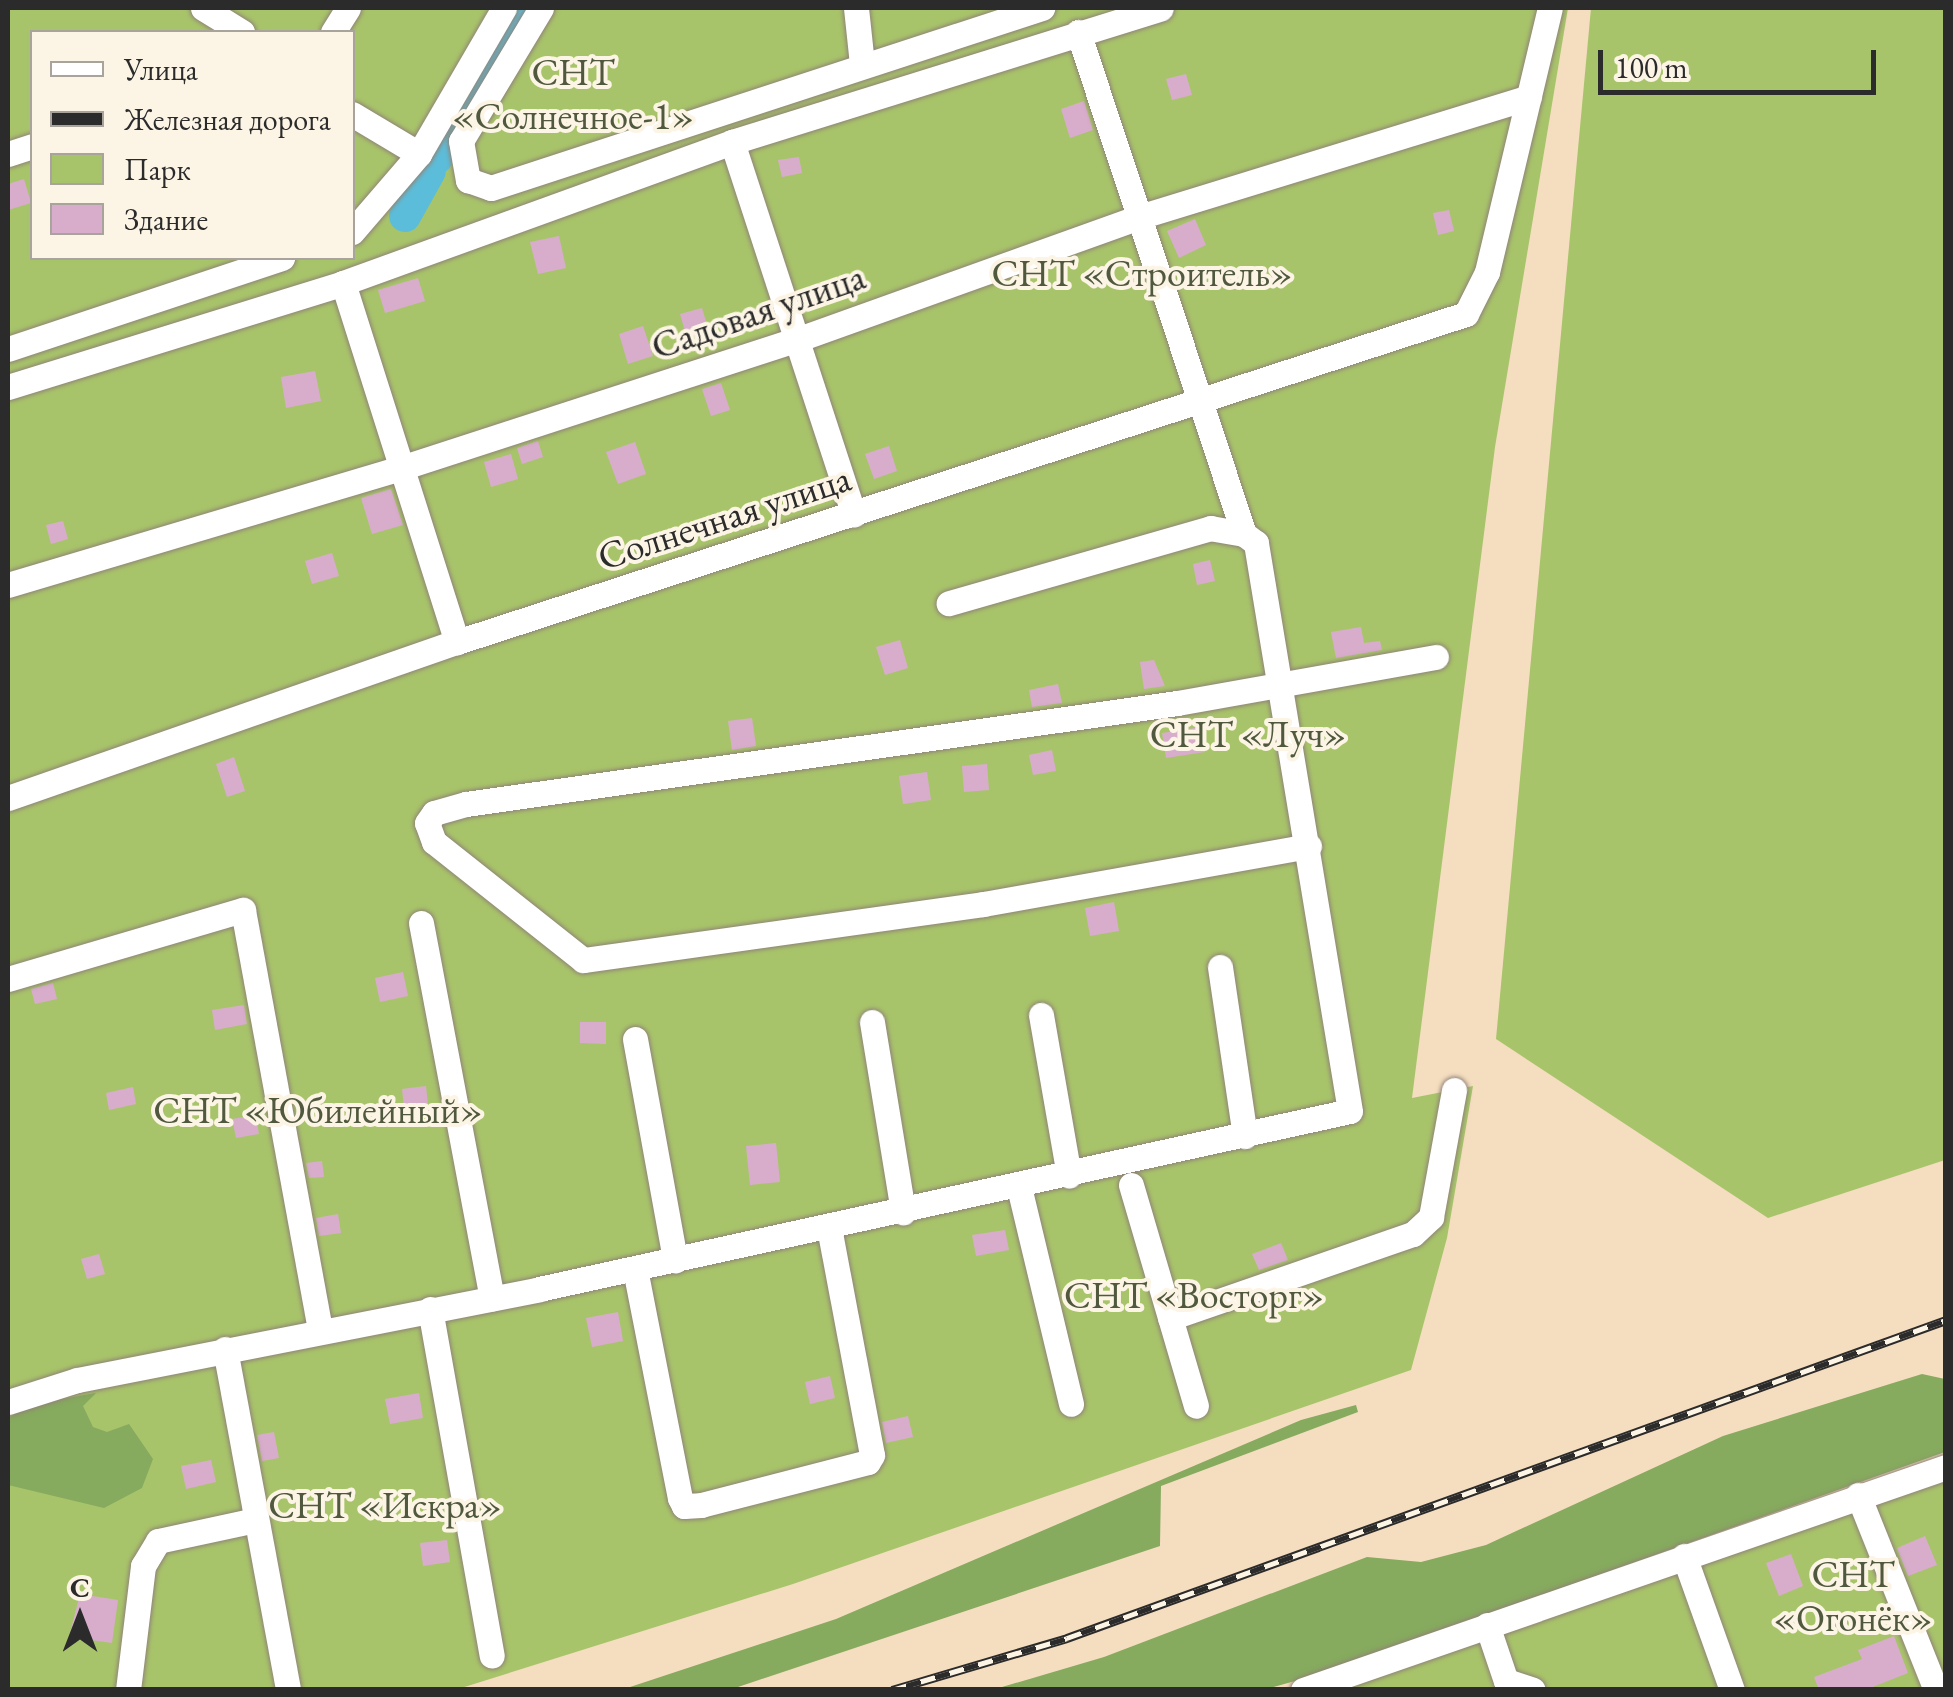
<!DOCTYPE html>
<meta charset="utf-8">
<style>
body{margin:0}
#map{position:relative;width:1953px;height:1697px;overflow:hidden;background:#f5ddc0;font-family:"EB Garamond",serif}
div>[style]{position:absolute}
.green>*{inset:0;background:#a8c46a}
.forest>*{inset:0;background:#86aa5e}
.river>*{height:32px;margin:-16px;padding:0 16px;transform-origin:16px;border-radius:16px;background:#5cbdda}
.building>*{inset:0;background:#d8adcc}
.roads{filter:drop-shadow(0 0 2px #908476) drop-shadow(0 0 2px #908476)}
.minor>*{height:25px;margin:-12.5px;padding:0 12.5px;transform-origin:12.5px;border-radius:12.5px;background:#fff}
.rail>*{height:9px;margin-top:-4.5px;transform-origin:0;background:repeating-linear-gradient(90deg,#fcf5e5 0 15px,#2b2b2b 0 30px);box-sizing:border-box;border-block:2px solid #2b2b2b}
span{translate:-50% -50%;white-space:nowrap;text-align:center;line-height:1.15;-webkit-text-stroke:8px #fcf5e5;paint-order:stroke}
.park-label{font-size:38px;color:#50593e}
.street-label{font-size:38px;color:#2b2b2b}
.frame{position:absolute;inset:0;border:10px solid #2b2b2b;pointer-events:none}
.legend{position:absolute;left:30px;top:30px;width:325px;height:230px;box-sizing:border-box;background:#fcf5e5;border:2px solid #a8a49b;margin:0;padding:12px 18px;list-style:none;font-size:30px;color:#2b2b2b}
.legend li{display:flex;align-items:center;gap:20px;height:50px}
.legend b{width:50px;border:2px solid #a8a49b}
.north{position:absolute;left:30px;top:1567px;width:100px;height:100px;-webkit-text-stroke:8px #fcf5e5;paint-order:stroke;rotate:0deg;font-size:28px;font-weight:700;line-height:40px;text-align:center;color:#2b2b2b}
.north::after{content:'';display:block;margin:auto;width:35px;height:45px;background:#2b2b2b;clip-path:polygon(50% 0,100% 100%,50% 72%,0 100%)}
.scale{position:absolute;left:1598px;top:50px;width:278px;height:45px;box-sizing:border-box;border:5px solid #2b2b2b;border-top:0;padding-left:12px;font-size:30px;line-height:35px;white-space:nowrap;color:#2b2b2b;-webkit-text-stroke:8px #fcf5e5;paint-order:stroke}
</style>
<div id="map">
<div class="green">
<div style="clip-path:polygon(evenodd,8px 8px,1568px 8px,1495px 447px,1412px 1098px,1473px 1086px,1447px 1238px,1411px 1370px,793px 1584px,458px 1689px,8px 1689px,8px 8px,32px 32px,352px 32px,352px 258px,32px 258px,32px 32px)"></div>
<div style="clip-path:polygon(1591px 8px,1945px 8px,1945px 1160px,1768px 1218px,1496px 1039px)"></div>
<div style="clip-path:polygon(1945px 1465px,1945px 1689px,1316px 1689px)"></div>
</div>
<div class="forest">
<div style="clip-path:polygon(1922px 1374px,1945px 1379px,1945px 1452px,1320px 1674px,1266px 1689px,992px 1690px,1104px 1657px,1367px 1557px,1421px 1562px,1486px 1545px,1723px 1436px)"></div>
<div style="clip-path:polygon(96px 1393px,83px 1406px,93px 1427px,107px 1432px,129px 1424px,153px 1459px,142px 1488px,104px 1508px,8px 1485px,8px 1418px,33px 1404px)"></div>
<div style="clip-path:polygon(1356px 1405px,1358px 1412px,1161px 1486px,1160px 1546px,732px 1689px,624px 1689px,836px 1619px,1301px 1420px)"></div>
</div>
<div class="river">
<div style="left:437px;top:158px;width:174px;rotate:-59.6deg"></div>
<div style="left:405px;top:216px;width:51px;rotate:-60.9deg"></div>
</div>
<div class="building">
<div style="clip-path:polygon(1186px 74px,1192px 95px,1172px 100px,1166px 79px)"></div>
<div style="clip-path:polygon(1084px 101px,1093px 130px,1070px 138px,1061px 109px)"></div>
<div style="clip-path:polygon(799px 157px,802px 173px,782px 177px,778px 160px)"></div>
<div style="clip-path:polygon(24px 179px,31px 203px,8px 210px,8px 184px)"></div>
<div style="clip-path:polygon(1449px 210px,1454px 231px,1438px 235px,1433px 213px)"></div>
<div style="clip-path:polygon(1195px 219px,1206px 245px,1179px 258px,1167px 231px)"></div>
<div style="clip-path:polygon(559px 236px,566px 268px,538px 274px,530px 242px)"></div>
<div style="clip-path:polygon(418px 278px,425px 301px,385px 313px,378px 290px)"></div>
<div style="clip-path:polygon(702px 308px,709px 331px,687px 338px,680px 314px)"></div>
<div style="clip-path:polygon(643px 326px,653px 356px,628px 364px,619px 334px)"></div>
<div style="clip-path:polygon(315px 371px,321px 401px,286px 408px,281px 377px)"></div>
<div style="clip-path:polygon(721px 383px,730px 410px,711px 416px,702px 389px)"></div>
<div style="clip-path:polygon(538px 441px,543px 457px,522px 464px,517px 448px)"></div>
<div style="clip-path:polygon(635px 442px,646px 474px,618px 484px,606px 452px)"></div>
<div style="clip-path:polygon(889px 446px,897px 471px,874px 479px,865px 454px)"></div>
<div style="clip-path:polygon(511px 454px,518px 479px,491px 487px,484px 462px)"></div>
<div style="clip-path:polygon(391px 489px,403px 525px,372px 534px,361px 498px)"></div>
<div style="clip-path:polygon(63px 521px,68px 539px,51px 544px,46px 525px)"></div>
<div style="clip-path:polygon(332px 553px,339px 576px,312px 584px,305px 561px)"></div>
<div style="clip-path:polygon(1210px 560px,1215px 581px,1197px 585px,1193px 564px)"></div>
<div style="clip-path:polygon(1361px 627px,1364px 643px,1380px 641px,1382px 650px,1336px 658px,1331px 632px)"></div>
<div style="clip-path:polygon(900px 640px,908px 668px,885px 675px,876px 647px)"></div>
<div style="clip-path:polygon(1154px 660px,1165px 686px,1144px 689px,1140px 662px)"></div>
<div style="clip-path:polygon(1058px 684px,1062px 703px,1032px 707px,1029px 690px)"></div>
<div style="clip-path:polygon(752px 718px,756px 746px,732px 750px,728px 721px)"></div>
<div style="clip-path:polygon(1201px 727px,1205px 752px,1166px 758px,1162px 733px)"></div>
<div style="clip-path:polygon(1052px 750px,1056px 771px,1033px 775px,1029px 755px)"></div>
<div style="clip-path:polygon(234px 757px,245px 791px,227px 797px,216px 764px)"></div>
<div style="clip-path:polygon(987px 764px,989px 790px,964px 792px,962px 766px)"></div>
<div style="clip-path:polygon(927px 772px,931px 800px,903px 804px,899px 776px)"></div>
<div style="clip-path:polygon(1114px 902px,1119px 931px,1090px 936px,1085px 908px)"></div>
<div style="clip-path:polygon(403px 972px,408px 996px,380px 1002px,375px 978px)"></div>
<div style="clip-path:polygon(53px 983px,57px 999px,35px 1004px,31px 989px)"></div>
<div style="clip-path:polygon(244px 1005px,247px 1024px,215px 1030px,212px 1010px)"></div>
<div style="clip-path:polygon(580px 1022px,606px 1022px,606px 1044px,580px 1043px)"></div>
<div style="clip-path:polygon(426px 1086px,429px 1114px,405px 1117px,402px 1089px)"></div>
<div style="clip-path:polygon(133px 1087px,136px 1104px,109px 1110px,106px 1093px)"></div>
<div style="clip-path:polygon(256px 1115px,259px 1134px,236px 1138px,232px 1119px)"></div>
<div style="clip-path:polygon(776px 1143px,780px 1182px,750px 1185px,746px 1146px)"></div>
<div style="clip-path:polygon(322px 1161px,324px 1177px,309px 1178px,306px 1163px)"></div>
<div style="clip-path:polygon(338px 1214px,341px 1233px,319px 1236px,316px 1218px)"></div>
<div style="clip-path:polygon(1005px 1230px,1009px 1250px,976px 1256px,972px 1235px)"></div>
<div style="clip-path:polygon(1281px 1243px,1288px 1260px,1259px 1270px,1252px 1254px)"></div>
<div style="clip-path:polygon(99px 1254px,105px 1274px,87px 1279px,81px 1259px)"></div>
<div style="clip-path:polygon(618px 1312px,623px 1341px,592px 1347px,586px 1318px)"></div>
<div style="clip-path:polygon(830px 1376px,835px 1398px,810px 1404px,805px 1382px)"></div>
<div style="clip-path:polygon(419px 1393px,423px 1418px,390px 1424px,385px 1399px)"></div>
<div style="clip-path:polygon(908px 1416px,913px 1437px,886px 1443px,882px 1422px)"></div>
<div style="clip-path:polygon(274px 1432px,279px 1458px,262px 1461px,257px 1435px)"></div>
<div style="clip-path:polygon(211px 1460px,216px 1482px,186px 1489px,181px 1466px)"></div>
<div style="clip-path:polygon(1925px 1536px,1937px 1565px,1908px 1576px,1897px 1548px)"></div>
<div style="clip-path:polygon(447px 1540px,450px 1562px,423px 1566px,420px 1543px)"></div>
<div style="clip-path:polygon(1791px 1554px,1803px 1586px,1779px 1596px,1766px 1563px)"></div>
<div style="clip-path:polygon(80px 1594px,118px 1600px,112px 1643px,69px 1637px)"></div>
<div style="clip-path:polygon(1894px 1636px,1908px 1673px,1865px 1690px,1819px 1690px,1814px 1677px,1862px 1659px,1858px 1650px)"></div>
</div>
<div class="roads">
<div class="minor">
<div style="left:203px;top:8px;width:46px;rotate:31.6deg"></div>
<div style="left:541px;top:8px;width:155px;rotate:121deg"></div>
<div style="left:461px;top:141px;width:40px;rotate:80deg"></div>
<div style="left:468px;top:180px;width:24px;rotate:19deg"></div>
<div style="left:491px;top:188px;width:580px;rotate:-18.09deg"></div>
<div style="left:856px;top:8px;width:56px;rotate:83.9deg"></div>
<div style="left:333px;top:32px;width:28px;rotate:-58deg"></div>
<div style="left:1078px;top:32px;width:529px;rotate:71.7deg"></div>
<div style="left:352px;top:114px;width:78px;rotate:30.8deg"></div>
<div style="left:732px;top:142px;width:392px;rotate:71.9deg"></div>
<div style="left:8px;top:154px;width:25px;rotate:-18deg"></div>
<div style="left:352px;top:232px;width:103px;rotate:-49.3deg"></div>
<div style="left:419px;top:154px;width:169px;rotate:-59.8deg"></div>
<div style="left:343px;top:283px;width:377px;rotate:72.4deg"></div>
<div style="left:8px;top:349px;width:289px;rotate:-18.4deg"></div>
<div style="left:8px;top:387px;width:351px;rotate:-17.2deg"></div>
<div style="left:343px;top:283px;width:414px;rotate:-19.9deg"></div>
<div style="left:732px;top:142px;width:449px;rotate:-17.3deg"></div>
<div style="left:8px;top:585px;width:413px;rotate:-16.6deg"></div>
<div style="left:404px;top:467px;width:412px;rotate:-18deg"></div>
<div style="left:796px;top:340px;width:361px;rotate:-19.7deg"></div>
<div style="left:1136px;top:218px;width:411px;rotate:-17.1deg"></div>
<div style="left:8px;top:798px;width:475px;rotate:-19.2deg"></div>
<div style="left:457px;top:642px;width:1061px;rotate:-18.01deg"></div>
<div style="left:1466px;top:314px;width:47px;rotate:-63.4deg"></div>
<div style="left:1487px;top:272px;width:271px;rotate:-76.6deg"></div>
<div style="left:1309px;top:846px;width:331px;rotate:169.9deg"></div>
<div style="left:983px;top:904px;width:404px;rotate:172deg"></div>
<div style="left:583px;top:960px;width:190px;rotate:-141.6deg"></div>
<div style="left:434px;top:842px;width:20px;rotate:-110deg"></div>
<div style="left:427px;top:823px;width:12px;rotate:-55deg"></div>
<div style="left:434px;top:813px;width:33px;rotate:-16deg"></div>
<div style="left:466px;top:804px;width:718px;rotate:-8.08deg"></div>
<div style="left:1177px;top:703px;width:263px;rotate:-10.1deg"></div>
<div style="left:421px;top:923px;width:382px;rotate:79.3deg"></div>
<div style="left:1220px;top:967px;width:171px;rotate:81.6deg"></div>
<div style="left:8px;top:979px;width:245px;rotate:-16.4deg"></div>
<div style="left:243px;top:910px;width:428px;rotate:79.6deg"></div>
<div style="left:1041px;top:1015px;width:163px;rotate:80.1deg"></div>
<div style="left:872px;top:1022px;width:193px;rotate:80.7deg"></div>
<div style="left:635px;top:1039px;width:225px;rotate:79.7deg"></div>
<div style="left:1131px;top:1185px;width:230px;rotate:73.6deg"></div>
<div style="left:1019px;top:1187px;width:223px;rotate:76.5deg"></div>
<div style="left:635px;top:1269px;width:233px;rotate:78.9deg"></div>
<div style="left:680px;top:1498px;width:9px;rotate:63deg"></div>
<div style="left:684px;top:1506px;width:17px;rotate:-3deg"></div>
<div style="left:701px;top:1505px;width:172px;rotate:-14.4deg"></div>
<div style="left:868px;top:1462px;width:8px;rotate:-60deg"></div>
<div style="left:872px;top:1455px;width:231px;rotate:-100.7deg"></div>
<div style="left:430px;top:1309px;width:352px;rotate:79.9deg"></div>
<div style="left:1170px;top:1318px;width:257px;rotate:-19.1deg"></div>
<div style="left:1413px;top:1234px;width:25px;rotate:-43deg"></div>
<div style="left:1431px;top:1217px;width:129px;rotate:-79.7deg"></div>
<div style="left:225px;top:1349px;width:347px;rotate:79.5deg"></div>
<div style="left:8px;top:1402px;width:72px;rotate:-17.7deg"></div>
<div style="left:77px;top:1380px;width:471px;rotate:-11.1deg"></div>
<div style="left:539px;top:1289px;width:830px;rotate:-12.38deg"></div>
<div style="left:1350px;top:1111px;width:576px;rotate:-99.4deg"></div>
<div style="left:1256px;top:543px;width:15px;rotate:-143deg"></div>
<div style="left:1244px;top:534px;width:34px;rotate:-170deg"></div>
<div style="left:1211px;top:528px;width:273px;rotate:164deg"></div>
<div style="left:1858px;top:1495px;width:210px;rotate:68.2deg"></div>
<div style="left:1684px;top:1556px;width:142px;rotate:70.3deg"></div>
<div style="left:1487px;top:1625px;width:59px;rotate:71.3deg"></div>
<div style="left:1506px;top:1681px;width:28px;rotate:18deg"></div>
<div style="left:128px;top:1690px;width:125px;rotate:-83.1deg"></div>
<div style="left:143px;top:1566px;width:29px;rotate:-59deg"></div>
<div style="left:158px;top:1541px;width:99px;rotate:-12.2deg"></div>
<div style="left:1303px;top:1690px;width:681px;rotate:-19.13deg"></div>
</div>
</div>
<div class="rail">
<div style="left:892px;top:1690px;width:183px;rotate:-16.5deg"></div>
<div style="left:1067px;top:1638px;width:935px;rotate:-19.89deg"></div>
</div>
<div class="park-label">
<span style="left:573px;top:94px">СНТ<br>«Солнечное-1»</span>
<span style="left:1142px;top:273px">СНТ «Строитель»</span>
<span style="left:1248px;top:734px">СНТ «Луч»</span>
<span style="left:318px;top:1110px">СНТ «Юбилейный»</span>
<span style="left:1194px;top:1295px">СНТ «Восторг»</span>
<span style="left:385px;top:1505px">СНТ «Искра»</span>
<span style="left:1853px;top:1596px">СНТ<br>«Огонёк»</span>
</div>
<div class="street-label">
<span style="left:758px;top:311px;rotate:-19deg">Садовая улица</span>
<span style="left:724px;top:517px;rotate:-18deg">Солнечная улица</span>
</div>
<div class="frame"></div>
<ul class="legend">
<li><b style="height:12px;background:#fff"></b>Улица</li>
<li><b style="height:12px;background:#2b2b2b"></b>Железная дорога</li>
<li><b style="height:28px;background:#a8c46a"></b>Парк</li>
<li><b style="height:28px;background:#d8adcc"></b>Здание</li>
</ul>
<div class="north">С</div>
<div class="scale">100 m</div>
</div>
